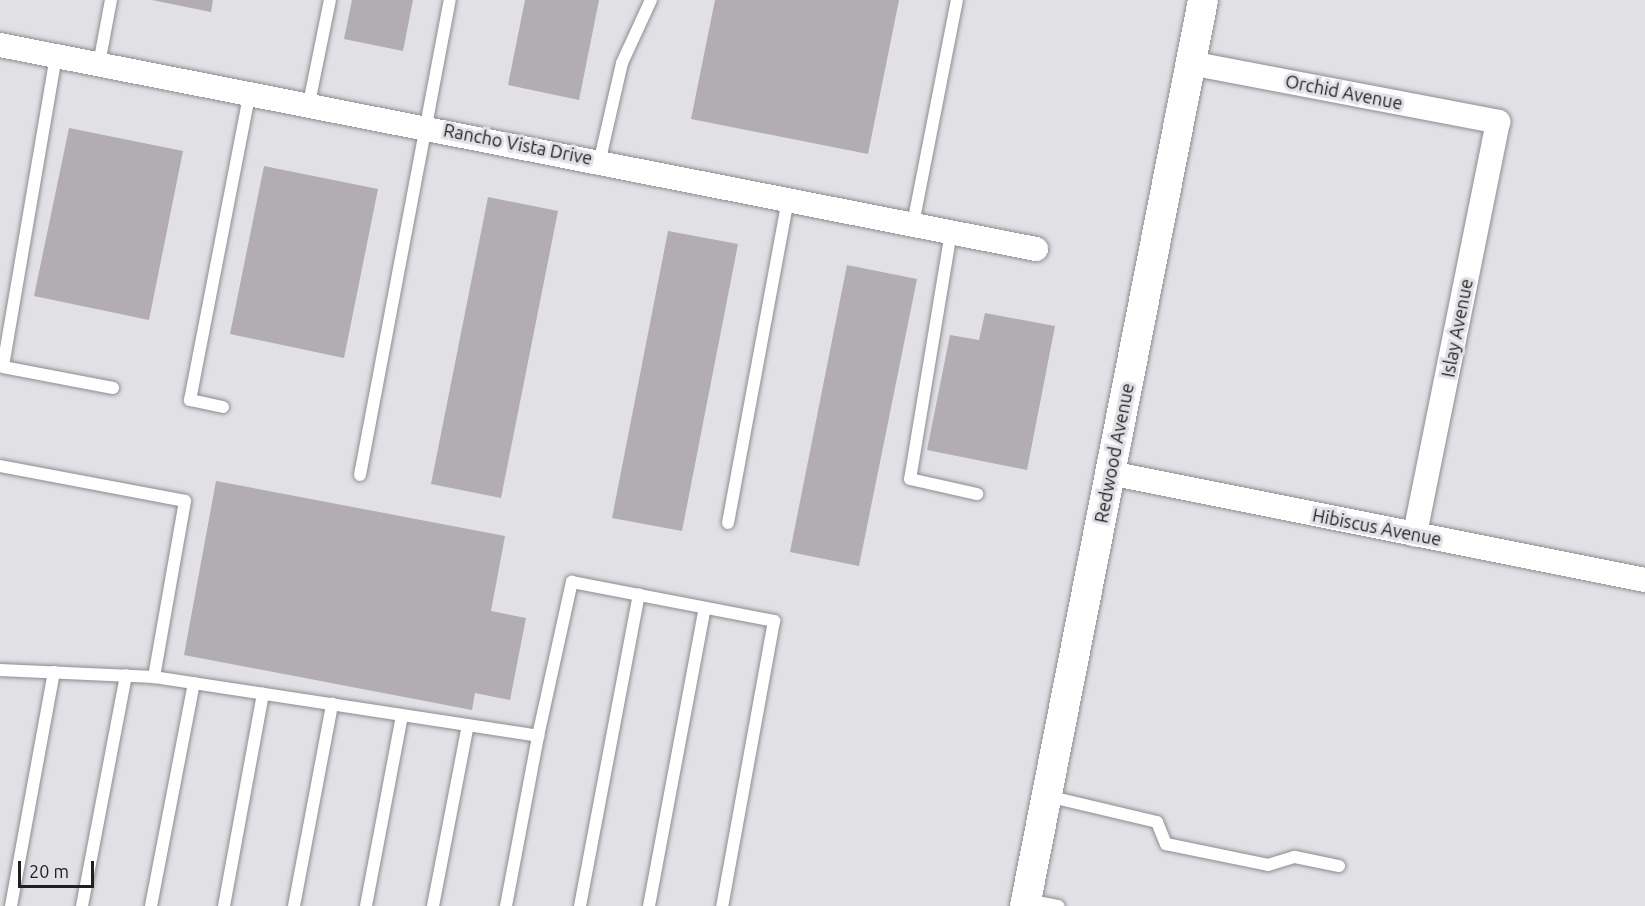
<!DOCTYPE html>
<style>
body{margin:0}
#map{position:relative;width:1645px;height:906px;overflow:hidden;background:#e1e0e5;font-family:Ubuntu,sans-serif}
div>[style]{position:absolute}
.building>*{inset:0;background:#b1adb1}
.roads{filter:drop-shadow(0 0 2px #8d8c91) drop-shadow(0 0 2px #8d8c91)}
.service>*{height:12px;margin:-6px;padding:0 6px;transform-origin:6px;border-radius:6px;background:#fff}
.minor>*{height:24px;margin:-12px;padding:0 12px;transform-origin:12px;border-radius:12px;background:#fff}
.tertiary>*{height:30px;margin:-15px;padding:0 15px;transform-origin:15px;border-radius:15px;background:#fff}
span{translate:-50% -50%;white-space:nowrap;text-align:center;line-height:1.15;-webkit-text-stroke:6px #e1e0e5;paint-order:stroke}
.street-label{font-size:18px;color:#201f21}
.scale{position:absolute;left:18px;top:861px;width:76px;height:27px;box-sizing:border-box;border:3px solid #201f21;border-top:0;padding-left:8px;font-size:18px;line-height:21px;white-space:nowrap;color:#201f21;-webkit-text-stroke:4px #e1e0e5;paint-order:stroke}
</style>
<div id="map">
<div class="building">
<div style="clip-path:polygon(152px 0,213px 0,211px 12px)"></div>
<div style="clip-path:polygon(352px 0,413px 0,403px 51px,344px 39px)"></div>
<div style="clip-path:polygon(525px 0,599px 0,579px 100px,508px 85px)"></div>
<div style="clip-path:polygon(715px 0,899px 0,868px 154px,691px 119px)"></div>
<div style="clip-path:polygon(69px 128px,183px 151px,149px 320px,34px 296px)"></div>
<div style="clip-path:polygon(264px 166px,378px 189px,344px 358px,230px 334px)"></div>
<div style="clip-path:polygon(488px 197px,558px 211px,501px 498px,431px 484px)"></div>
<div style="clip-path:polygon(668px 231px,738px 244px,682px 531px,612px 518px)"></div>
<div style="clip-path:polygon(847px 265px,917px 279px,859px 566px,790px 552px)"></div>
<div style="clip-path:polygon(985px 313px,1055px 326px,1027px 470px,927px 450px,950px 335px,979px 340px)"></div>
<div style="clip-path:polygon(216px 481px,505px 536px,491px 611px,526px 618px,510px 700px,475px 693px,472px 710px,184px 655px)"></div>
</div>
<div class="roads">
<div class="service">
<div style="left:56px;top:56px;width:315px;rotate:99.7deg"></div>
<div style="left:3px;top:367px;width:112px;rotate:10.8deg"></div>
<div style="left:99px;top:64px;width:65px;rotate:-79.4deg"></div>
<div style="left:309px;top:103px;width:105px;rotate:-78.5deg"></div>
<div style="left:600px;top:159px;width:98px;rotate:-77.1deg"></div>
<div style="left:622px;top:63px;width:69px;rotate:-65.3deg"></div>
<div style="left:913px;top:224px;width:228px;rotate:-78.9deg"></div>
<div style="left:951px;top:232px;width:250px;rotate:99.4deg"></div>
<div style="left:910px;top:479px;width:69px;rotate:12.6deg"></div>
<div style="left:223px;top:407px;width:34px;rotate:-168deg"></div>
<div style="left:190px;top:400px;width:314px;rotate:-79deg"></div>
<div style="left:0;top:466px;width:188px;rotate:10.7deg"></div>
<div style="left:185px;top:501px;width:179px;rotate:100deg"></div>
<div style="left:360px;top:475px;width:483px;rotate:-79.3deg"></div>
<div style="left:728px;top:523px;width:330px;rotate:-79.5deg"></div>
<div style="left:0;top:670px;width:154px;rotate:2.6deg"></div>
<div style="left:154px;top:677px;width:389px;rotate:8.7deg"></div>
<div style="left:538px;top:736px;width:158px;rotate:-77.6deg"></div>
<div style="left:572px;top:582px;width:206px;rotate:10.9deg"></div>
<div style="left:774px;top:621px;width:290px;rotate:100.3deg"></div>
<div style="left:1047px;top:796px;width:113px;rotate:13.3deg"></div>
<div style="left:1157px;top:822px;width:24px;rotate:68deg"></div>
<div style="left:1166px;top:844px;width:104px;rotate:11.6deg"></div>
<div style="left:1268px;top:865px;width:28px;rotate:-17deg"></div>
<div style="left:1295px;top:857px;width:45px;rotate:11.6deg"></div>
<div style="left:1027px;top:900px;width:32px;rotate:11deg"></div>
<div style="left:11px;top:906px;width:238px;rotate:-79.6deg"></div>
<div style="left:82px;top:906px;width:235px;rotate:-79.2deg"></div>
<div style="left:151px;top:906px;width:227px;rotate:-79.1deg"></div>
<div style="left:224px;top:906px;width:216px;rotate:-79.6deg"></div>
<div style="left:294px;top:906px;width:206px;rotate:-79.3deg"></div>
<div style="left:366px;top:906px;width:194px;rotate:-79.3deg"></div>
<div style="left:433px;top:906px;width:184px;rotate:-79.1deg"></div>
<div style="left:506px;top:906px;width:173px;rotate:-79.3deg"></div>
<div style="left:580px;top:906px;width:317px;rotate:-79.3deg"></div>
<div style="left:649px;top:906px;width:303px;rotate:-79.4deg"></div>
</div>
<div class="minor">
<div style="left:0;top:45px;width:1056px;rotate:11.14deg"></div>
<div style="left:1190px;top:63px;width:314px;rotate:10.8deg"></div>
<div style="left:1498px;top:122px;width:421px;rotate:101.4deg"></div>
<div style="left:1110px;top:473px;width:546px;rotate:11.31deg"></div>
</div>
<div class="tertiary">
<div style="left:1025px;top:906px;width:923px;rotate:-78.88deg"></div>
</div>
</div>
<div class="street-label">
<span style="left:1344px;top:92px;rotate:11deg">Orchid Avenue</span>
<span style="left:518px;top:144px;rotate:11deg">Rancho Vista Drive</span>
<span style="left:1457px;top:328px;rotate:-79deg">Islay Avenue</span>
<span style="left:1114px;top:453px;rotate:-79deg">Redwood Avenue</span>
<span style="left:1377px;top:527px;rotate:11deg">Hibiscus Avenue</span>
</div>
<div class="scale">20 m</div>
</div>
